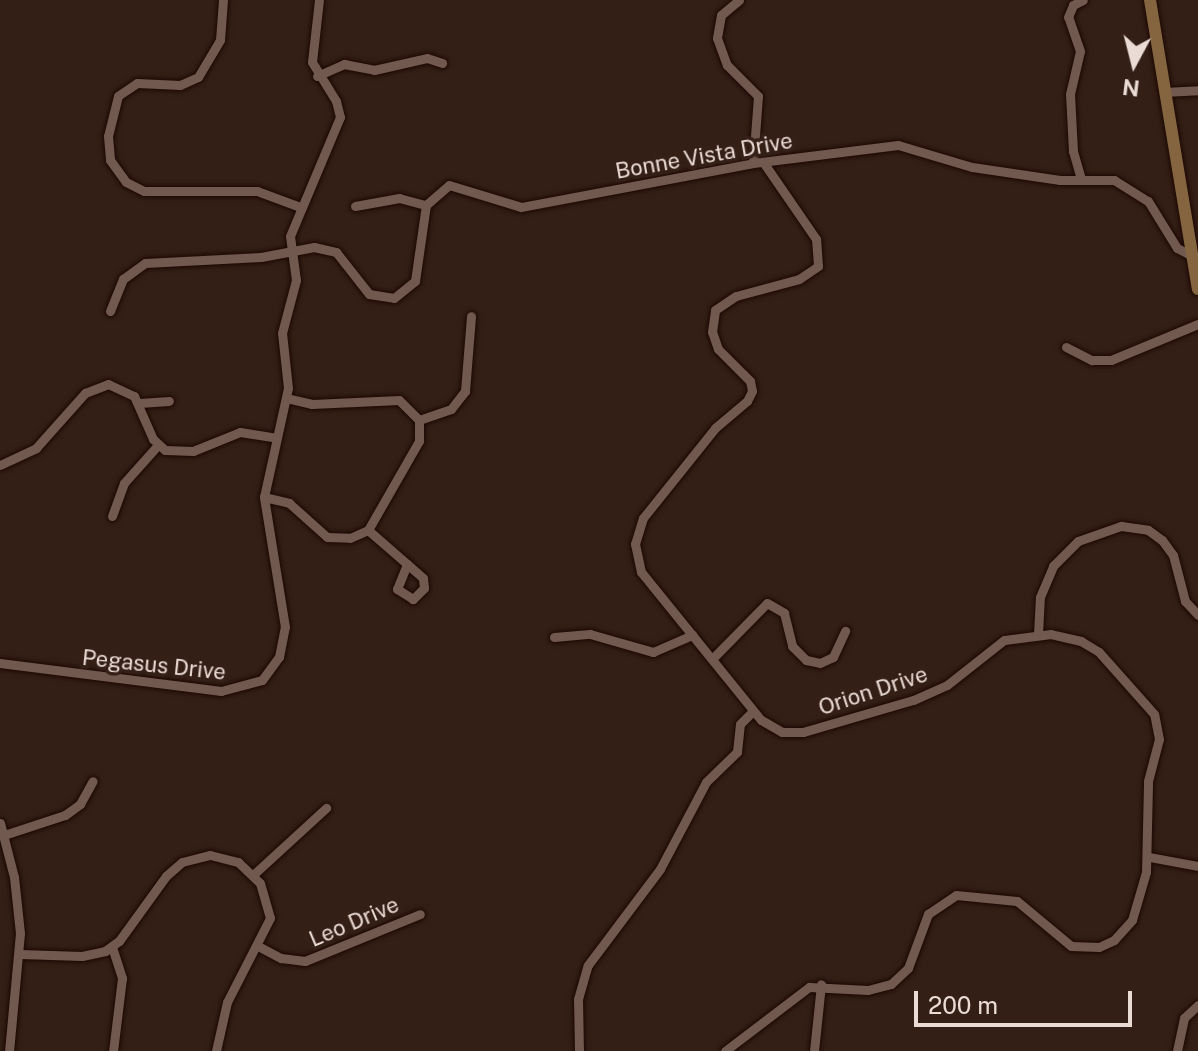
<!DOCTYPE html>
<style>
body{margin:0}
#map{position:relative;width:1198px;height:1051px;overflow:hidden;background:#341f16;font-family:"Public Sans",sans-serif}
div>[style]{position:absolute}
.roads{filter:drop-shadow(0 0 2px #1b0803) drop-shadow(0 0 2px #1b0803)}
.street>*{height:9px;margin:-4.5px;padding:0 4.5px;transform-origin:4.5px;border-radius:4.5px;background:#72594f}
.secondary>*{height:12px;margin:-6px;padding:0 6px;transform-origin:6px;border-radius:6px;background:#856440}
span{translate:-50% -50%;white-space:nowrap;text-align:center;line-height:1.15;-webkit-text-stroke:7px #341f16;paint-order:stroke}
.street-label{font-size:22px;color:#eadbd5}
.north{position:absolute;left:1094px;top:24px;width:80px;height:80px;-webkit-text-stroke:6px #341f16;paint-order:stroke;rotate:187deg;font-size:22px;font-weight:700;line-height:32px;text-align:center;color:#eadbd5}
.north::after{content:'';display:block;margin:auto;width:28px;height:36px;background:#eadbd5;clip-path:polygon(50% 0,100% 100%,50% 72%,0 100%)}
.scale{position:absolute;left:914px;top:991px;width:218px;height:36px;box-sizing:border-box;border:4px solid #eadbd5;border-top:0;padding-left:10px;font-size:24px;line-height:28px;white-space:nowrap;color:#eadbd5;-webkit-text-stroke:6px #341f16;paint-order:stroke}
</style>
<div id="map">
<div class="roads">
<div class="street">
<div style="left:223px;top:0;width:40px;rotate:94.3deg"></div>
<div style="left:220px;top:40px;width:43px;rotate:120.7deg"></div>
<div style="left:198px;top:77px;width:20px;rotate:156deg"></div>
<div style="left:180px;top:85px;width:43px;rotate:-177.3deg"></div>
<div style="left:137px;top:83px;width:23px;rotate:146deg"></div>
<div style="left:118px;top:96px;width:41px;rotate:104deg"></div>
<div style="left:108px;top:136px;width:24px;rotate:85deg"></div>
<div style="left:110px;top:160px;width:27px;rotate:54deg"></div>
<div style="left:126px;top:182px;width:20px;rotate:27deg"></div>
<div style="left:144px;top:191px;width:113px"></div>
<div style="left:257px;top:191px;width:46px;rotate:20.4deg"></div>
<div style="left:739px;top:0;width:23px;rotate:140deg"></div>
<div style="left:721px;top:15px;width:23px;rotate:100deg"></div>
<div style="left:717px;top:38px;width:29px;rotate:70deg"></div>
<div style="left:727px;top:65px;width:44px;rotate:45deg"></div>
<div style="left:758px;top:96px;width:67px;rotate:94.3deg"></div>
<div style="left:317px;top:76px;width:30px;rotate:-24deg"></div>
<div style="left:344px;top:64px;width:31px;rotate:11deg"></div>
<div style="left:374px;top:70px;width:54px;rotate:-12.8deg"></div>
<div style="left:427px;top:58px;width:16px;rotate:18deg"></div>
<div style="left:1164px;top:92px;width:34px;rotate:-3deg"></div>
<div style="left:1081px;top:179px;width:29px;rotate:-106deg"></div>
<div style="left:1073px;top:151px;width:57px;rotate:-93deg"></div>
<div style="left:1070px;top:94px;width:44px;rotate:-76.9deg"></div>
<div style="left:1080px;top:51px;width:36px;rotate:-109deg"></div>
<div style="left:1068px;top:17px;width:13px;rotate:-67deg"></div>
<div style="left:1073px;top:5px;width:11px;rotate:-27deg"></div>
<div style="left:355px;top:206px;width:45px;rotate:-10.3deg"></div>
<div style="left:399px;top:198px;width:28px;rotate:15deg"></div>
<div style="left:110px;top:311px;width:35px;rotate:-68deg"></div>
<div style="left:123px;top:279px;width:27px;rotate:-36deg"></div>
<div style="left:145px;top:263px;width:116px;rotate:-3deg"></div>
<div style="left:261px;top:257px;width:54px;rotate:-10.7deg"></div>
<div style="left:314px;top:247px;width:23px;rotate:13deg"></div>
<div style="left:336px;top:252px;width:53px;rotate:51.8deg"></div>
<div style="left:369px;top:294px;width:25px;rotate:9deg"></div>
<div style="left:394px;top:298px;width:27px;rotate:-39deg"></div>
<div style="left:415px;top:281px;width:77px;rotate:-81.8deg"></div>
<div style="left:426px;top:205px;width:30px;rotate:-41deg"></div>
<div style="left:449px;top:185px;width:75px;rotate:17deg"></div>
<div style="left:521px;top:207px;width:236px;rotate:-10.7deg"></div>
<div style="left:753px;top:163px;width:146px;rotate:-7.1deg"></div>
<div style="left:898px;top:145px;width:77px;rotate:16.6deg"></div>
<div style="left:972px;top:167px;width:89px;rotate:8.4deg"></div>
<div style="left:1060px;top:180px;width:54px"></div>
<div style="left:1114px;top:180px;width:40px;rotate:32deg"></div>
<div style="left:1148px;top:201px;width:55px;rotate:58.3deg"></div>
<div style="left:1177px;top:248px;width:18px;rotate:27deg"></div>
<div style="left:1066px;top:347px;width:29px;rotate:27deg"></div>
<div style="left:1092px;top:360px;width:19px"></div>
<div style="left:1111px;top:360px;width:94px;rotate:-22.5deg"></div>
<div style="left:139px;top:403px;width:30px;rotate:-4deg"></div>
<div style="left:419px;top:420px;width:34px;rotate:-19deg"></div>
<div style="left:451px;top:409px;width:23px;rotate:-52deg"></div>
<div style="left:465px;top:391px;width:75px;rotate:-85.4deg"></div>
<div style="left:0;top:465px;width:40px;rotate:-25deg"></div>
<div style="left:36px;top:448px;width:74px;rotate:-48.3deg"></div>
<div style="left:85px;top:393px;width:25px;rotate:-21deg"></div>
<div style="left:108px;top:384px;width:29px;rotate:25deg"></div>
<div style="left:134px;top:396px;width:47px;rotate:66.2deg"></div>
<div style="left:153px;top:439px;width:16px;rotate:43deg"></div>
<div style="left:165px;top:450px;width:28px;rotate:2deg"></div>
<div style="left:193px;top:451px;width:51px;rotate:-22deg"></div>
<div style="left:240px;top:432px;width:36px;rotate:9deg"></div>
<div style="left:264px;top:497px;width:26px;rotate:13deg"></div>
<div style="left:289px;top:503px;width:51px;rotate:41.8deg"></div>
<div style="left:327px;top:537px;width:23px;rotate:2deg"></div>
<div style="left:350px;top:538px;width:20px;rotate:-24deg"></div>
<div style="left:368px;top:530px;width:103px;rotate:-60.2deg"></div>
<div style="left:419px;top:441px;width:21px;rotate:-90deg"></div>
<div style="left:419px;top:420px;width:28px;rotate:-135deg"></div>
<div style="left:399px;top:400px;width:87px;rotate:177.4deg"></div>
<div style="left:312px;top:404px;width:26px;rotate:-167deg"></div>
<div style="left:112px;top:516px;width:35px;rotate:-70deg"></div>
<div style="left:124px;top:483px;width:51px;rotate:-48.2deg"></div>
<div style="left:368px;top:530px;width:52px;rotate:41.1deg"></div>
<div style="left:407px;top:564px;width:21px;rotate:41deg"></div>
<div style="left:423px;top:578px;width:10px;rotate:84deg"></div>
<div style="left:424px;top:588px;width:16px;rotate:135deg"></div>
<div style="left:413px;top:599px;width:19px;rotate:-148deg"></div>
<div style="left:397px;top:589px;width:27px;rotate:-68deg"></div>
<div style="left:1038px;top:634px;width:37px;rotate:-87deg"></div>
<div style="left:1040px;top:597px;width:34px;rotate:-67deg"></div>
<div style="left:1053px;top:566px;width:35px;rotate:-45deg"></div>
<div style="left:1078px;top:541px;width:46px;rotate:-19.2deg"></div>
<div style="left:1121px;top:526px;width:27px;rotate:8deg"></div>
<div style="left:1148px;top:530px;width:17px;rotate:36deg"></div>
<div style="left:1162px;top:540px;width:19px;rotate:54deg"></div>
<div style="left:1173px;top:555px;width:48px;rotate:75.4deg"></div>
<div style="left:1185px;top:601px;width:19px;rotate:47deg"></div>
<div style="left:554px;top:637px;width:36px;rotate:-5deg"></div>
<div style="left:590px;top:634px;width:66px;rotate:15.9deg"></div>
<div style="left:653px;top:652px;width:43px;rotate:-23.6deg"></div>
<div style="left:712px;top:659px;width:78px;rotate:-45.5deg"></div>
<div style="left:767px;top:603px;width:20px;rotate:30deg"></div>
<div style="left:784px;top:613px;width:34px;rotate:76deg"></div>
<div style="left:792px;top:646px;width:20px;rotate:45deg"></div>
<div style="left:806px;top:660px;width:14px;rotate:12deg"></div>
<div style="left:820px;top:663px;width:14px;rotate:-25deg"></div>
<div style="left:833px;top:657px;width:29px;rotate:-65deg"></div>
<div style="left:0;top:663px;width:223px;rotate:7.2deg"></div>
<div style="left:221px;top:691px;width:42px;rotate:-15deg"></div>
<div style="left:262px;top:680px;width:29px;rotate:-54deg"></div>
<div style="left:279px;top:657px;width:31px;rotate:-79deg"></div>
<div style="left:285px;top:627px;width:132px;rotate:-99.2deg"></div>
<div style="left:264px;top:497px;width:112px;rotate:-77.6deg"></div>
<div style="left:288px;top:388px;width:55px;rotate:-96.2deg"></div>
<div style="left:282px;top:333px;width:55px;rotate:-75.2deg"></div>
<div style="left:296px;top:280px;width:44px;rotate:-97.8deg"></div>
<div style="left:290px;top:236px;width:129px;rotate:-67.2deg"></div>
<div style="left:340px;top:117px;width:16px;rotate:-104deg"></div>
<div style="left:336px;top:101px;width:46px;rotate:-121.6deg"></div>
<div style="left:312px;top:62px;width:62px;rotate:-83.6deg"></div>
<div style="left:0;top:823px;width:56px;rotate:75.5deg"></div>
<div style="left:14px;top:877px;width:56px;rotate:83.9deg"></div>
<div style="left:20px;top:933px;width:119px;rotate:95.3deg"></div>
<div style="left:4px;top:835px;width:64px;rotate:-18.2deg"></div>
<div style="left:65px;top:815px;width:19px;rotate:-36deg"></div>
<div style="left:80px;top:804px;width:26px;rotate:-61deg"></div>
<div style="left:1149px;top:857px;width:50px;rotate:10.4deg"></div>
<div style="left:254px;top:874px;width:98px;rotate:-42.5deg"></div>
<div style="left:258px;top:946px;width:26px;rotate:28deg"></div>
<div style="left:281px;top:958px;width:24px;rotate:7deg"></div>
<div style="left:305px;top:961px;width:124px;rotate:-22.2deg"></div>
<div style="left:112px;top:947px;width:33px;rotate:72deg"></div>
<div style="left:122px;top:978px;width:74px;rotate:97deg"></div>
<div style="left:20px;top:954px;width:62px;rotate:1.8deg"></div>
<div style="left:82px;top:956px;width:24px;rotate:-12deg"></div>
<div style="left:105px;top:951px;width:17px;rotate:-36deg"></div>
<div style="left:119px;top:941px;width:80px;rotate:-54.1deg"></div>
<div style="left:166px;top:876px;width:21px;rotate:-41deg"></div>
<div style="left:182px;top:862px;width:29px;rotate:-14deg"></div>
<div style="left:210px;top:855px;width:29px;rotate:14deg"></div>
<div style="left:238px;top:862px;width:30px;rotate:44deg"></div>
<div style="left:260px;top:883px;width:36px;rotate:74deg"></div>
<div style="left:270px;top:918px;width:94px;rotate:117.1deg"></div>
<div style="left:227px;top:1002px;width:50px;rotate:102.7deg"></div>
<div style="left:579px;top:1051px;width:52px;rotate:-91.1deg"></div>
<div style="left:578px;top:999px;width:35px;rotate:-74deg"></div>
<div style="left:588px;top:965px;width:120px;rotate:-53.1deg"></div>
<div style="left:660px;top:869px;width:98px;rotate:-62.1deg"></div>
<div style="left:706px;top:782px;width:43px;rotate:-44.1deg"></div>
<div style="left:737px;top:752px;width:28px;rotate:-84deg"></div>
<div style="left:740px;top:724px;width:18px;rotate:-45deg"></div>
<div style="left:725px;top:1051px;width:106px;rotate:-37.3deg"></div>
<div style="left:809px;top:987px;width:59px;rotate:2.9deg"></div>
<div style="left:868px;top:990px;width:24px;rotate:-15deg"></div>
<div style="left:891px;top:984px;width:23px;rotate:-43deg"></div>
<div style="left:908px;top:968px;width:58px;rotate:-69.7deg"></div>
<div style="left:928px;top:914px;width:34px;rotate:-34deg"></div>
<div style="left:956px;top:895px;width:61px;rotate:5.6deg"></div>
<div style="left:1017px;top:901px;width:70px;rotate:39.8deg"></div>
<div style="left:1071px;top:946px;width:28px;rotate:2deg"></div>
<div style="left:1099px;top:947px;width:17px;rotate:-25deg"></div>
<div style="left:1114px;top:940px;width:27px;rotate:-48deg"></div>
<div style="left:1132px;top:920px;width:50px;rotate:-73.7deg"></div>
<div style="left:1146px;top:872px;width:91px;rotate:-88.7deg"></div>
<div style="left:1148px;top:781px;width:43px;rotate:-75.3deg"></div>
<div style="left:1159px;top:739px;width:25px;rotate:-101deg"></div>
<div style="left:1154px;top:714px;width:83px;rotate:-131.6deg"></div>
<div style="left:1099px;top:652px;width:21px;rotate:-149deg"></div>
<div style="left:1081px;top:641px;width:31px;rotate:-167deg"></div>
<div style="left:1051px;top:634px;width:47px;rotate:172.7deg"></div>
<div style="left:1004px;top:640px;width:73px;rotate:141.7deg"></div>
<div style="left:947px;top:685px;width:37px;rotate:156deg"></div>
<div style="left:913px;top:700px;width:115px;rotate:163.8deg"></div>
<div style="left:803px;top:732px;width:21px;rotate:180deg"></div>
<div style="left:782px;top:732px;width:24px;rotate:-150deg"></div>
<div style="left:761px;top:720px;width:191px;rotate:-129deg"></div>
<div style="left:641px;top:572px;width:29px;rotate:-102deg"></div>
<div style="left:635px;top:544px;width:27px;rotate:-73deg"></div>
<div style="left:643px;top:518px;width:115px;rotate:-51.3deg"></div>
<div style="left:715px;top:428px;width:42px;rotate:-40.2deg"></div>
<div style="left:747px;top:401px;width:11px;rotate:-63deg"></div>
<div style="left:752px;top:391px;width:10px;rotate:-101deg"></div>
<div style="left:750px;top:381px;width:45px;rotate:-135deg"></div>
<div style="left:718px;top:349px;width:18px;rotate:-109deg"></div>
<div style="left:712px;top:332px;width:22px;rotate:-82deg"></div>
<div style="left:715px;top:310px;width:25px;rotate:-34deg"></div>
<div style="left:736px;top:296px;width:65px;rotate:-15.1deg"></div>
<div style="left:799px;top:279px;width:23px;rotate:-34deg"></div>
<div style="left:818px;top:266px;width:27px;rotate:-94deg"></div>
<div style="left:816px;top:239px;width:93px;rotate:-124.5deg"></div>
<div style="left:814px;top:1051px;width:67px;rotate:-84deg"></div>
<div style="left:1177px;top:1051px;width:34px;rotate:-78deg"></div>
<div style="left:1184px;top:1018px;width:19px;rotate:-43deg"></div>
</div>
<div class="secondary">
<div style="left:1150px;top:0;width:293px;rotate:80.6deg"></div>
</div>
</div>
<div class="street-label">
<span style="left:704px;top:156px;rotate:-10deg">Bonne Vista Drive</span>
<span style="left:154px;top:665px;rotate:6deg">Pegasus Drive</span>
<span style="left:873px;top:691px;rotate:-18deg">Orion Drive</span>
<span style="left:354px;top:922px;rotate:-23deg">Leo Drive</span>
</div>
<div class="north">N</div>
<div class="scale">200 m</div>
</div>
